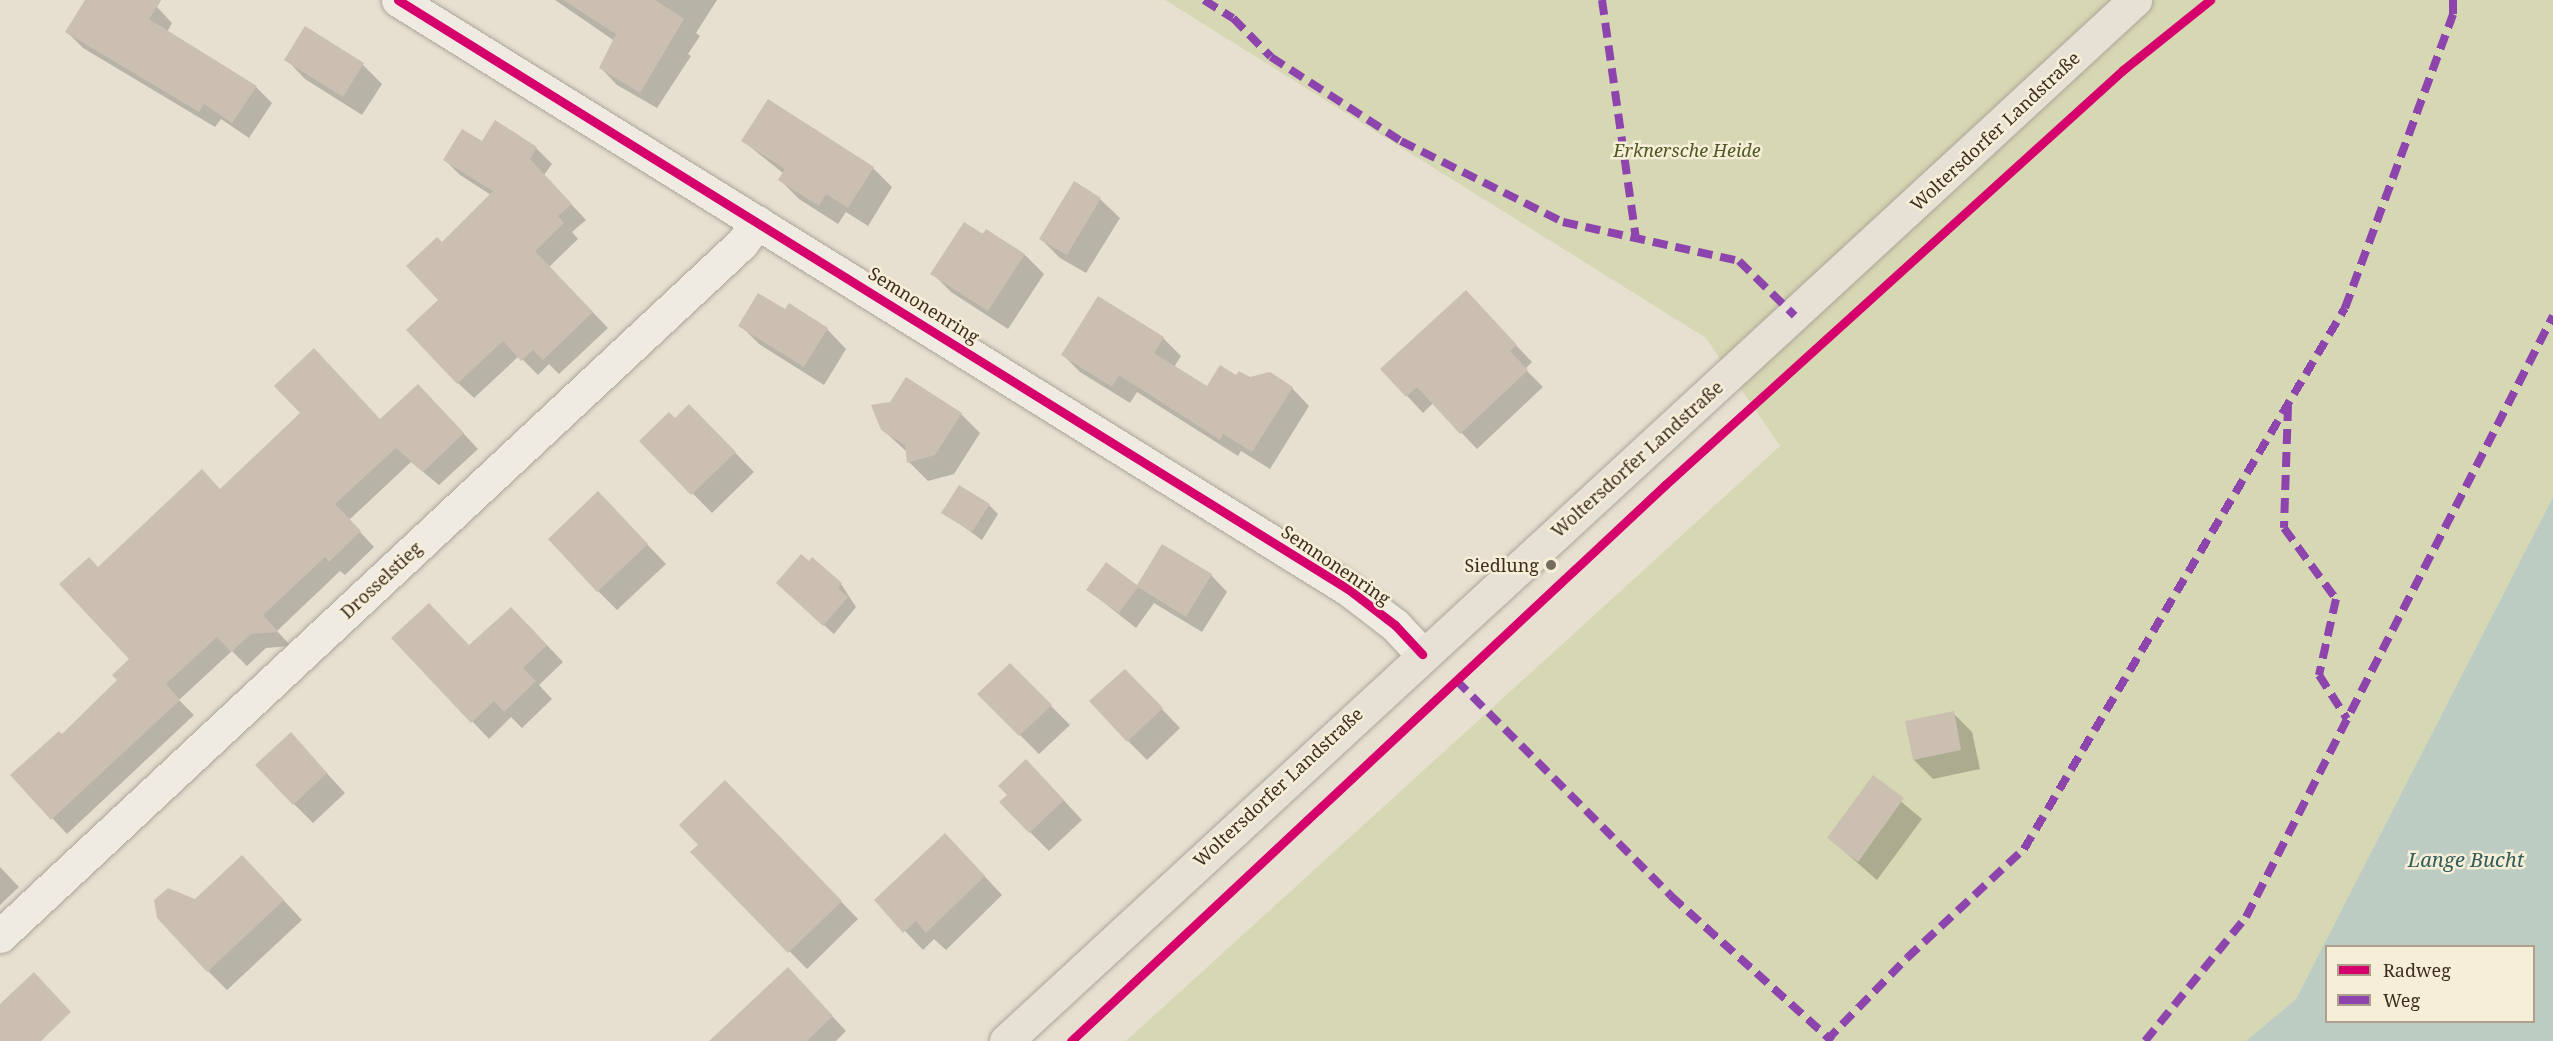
<!DOCTYPE html>
<meta charset="utf-8">
<style>
body{margin:0}
#map{position:relative;width:2553px;height:1041px;overflow:hidden;background:#e7e0d1;font-family:"Noto Serif",serif}
div>[style]{position:absolute}
.green>*{inset:0;background:#d6d7b3}
.water>*{inset:0;background:#bcccc2}
.shadow>*{inset:0;background:#0003}
.building>*{inset:0;background:#cbbfb2}
.roads{filter:drop-shadow(0 0 2px #ada599) drop-shadow(0 0 2px #ada599)}
.minor>*{height:33px;margin:-16.5px;padding:0 16.5px;transform-origin:16.5px;border-radius:16.5px;background:#efebe3}
.major>*{height:33px;margin:-16.5px;padding:0 16.5px;transform-origin:16.5px;border-radius:16.5px;background:#e6e1d4}
.quiet>*{height:8px;margin-top:-4px;transform-origin:0;background:repeating-linear-gradient(90deg,#8e44ad 0 15px,transparent 0 23px)}
.cycleway>*{height:9px;margin:-4.5px;padding:0 4.5px;transform-origin:4.5px;border-radius:4.5px;background:#d6006c}
.dots>*{width:16px;height:16px;translate:-50% -50%;box-sizing:border-box;border:3px solid #f7eed8;border-radius:50%}
span{translate:-50% -50%;white-space:nowrap;text-align:center;line-height:1.15;-webkit-text-stroke:5px #f7eed8;paint-order:stroke}
.street-label{font-size:18px;color:#3d2e20}
.park-label{font-size:18px;color:#4d5a26;font-style:italic}
.poi-label{font-size:18px;color:#3d2e20}
.right{translate:-100% -50%;text-align:right}
.water-label{font-size:20px;color:#2f5d5a;font-style:italic}
.legend{position:absolute;left:2325px;top:945px;width:210px;height:78px;box-sizing:border-box;background:#f7eed8;border:2px solid #ada18e;margin:0;padding:8px 10px;list-style:none;font-size:18px;color:#3d2e20}
.legend li{display:flex;align-items:center;gap:12px;height:30px}
.legend b{width:30px;border:2px solid #ada18e}
</style>
<div id="map">
<div class="green">
<div style="clip-path:polygon(1165px 0,2553px 0,2553px 497px,2296px 999px,2246px 1041px,1126px 1041px,1780px 446px,1706px 338px)"></div>
</div>
<div class="water">
<div style="clip-path:polygon(evenodd,2553px 497px,2553px 1041px,2246px 1041px,2296px 999px,2553px 497px,2326px 946px,2534px 946px,2534px 1022px,2326px 1022px,2326px 946px)"></div>
</div>
<div class="shadow">
<div style="clip-path:polygon(87px 0,161px 0,157px 7px,172px 23px,167px 32px,256px 87px,272px 103px,249px 138px,221px 119px,215px 127px,83px 48px,67px 32px)"></div>
<div style="clip-path:polygon(555px 0,717px 0,696px 33px,700px 36px,688px 54px,691px 56px,657px 108px,617px 85px,601px 68px,616px 42px)"></div>
<div style="clip-path:polygon(306px 28px,363px 65px,382px 84px,362px 115px,305px 79px,286px 59px)"></div>
<div style="clip-path:polygon(743px 141px,873px 168px,892px 187px,868px 226px,846px 212px,838px 224px,799px 199px,780px 180px,784px 174px)"></div>
<div style="clip-path:polygon(482px 143px,536px 148px,552px 164px,544px 175px,586px 220px,572px 232px,578px 239px,549px 267px,608px 328px,559px 374px,549px 364px,538px 375px,519px 356px,474px 398px,458px 383px,440px 300px,442px 244px,491px 195px,460px 175px,445px 160px)"></div>
<div style="clip-path:polygon(1075px 183px,1100px 199px,1120px 218px,1086px 273px,1060px 258px,1041px 239px)"></div>
<div style="clip-path:polygon(986px 231px,1025px 255px,1044px 274px,1008px 329px,951px 292px,932px 273px)"></div>
<div style="clip-path:polygon(1098px 298px,1163px 338px,1181px 356px,1174px 367px,1207px 388px,1237px 377px,1292px 388px,1309px 406px,1270px 469px,1241px 451px,1238px 456px,1137px 392px,1130px 403px,1080px 372px,1063px 355px)"></div>
<div style="clip-path:polygon(789px 305px,827px 329px,846px 349px,824px 385px,759px 344px,740px 325px,786px 311px)"></div>
<div style="clip-path:polygon(1482px 309px,1532px 362px,1525px 369px,1543px 387px,1477px 449px,1433px 403px,1423px 413px,1383px 370px)"></div>
<div style="clip-path:polygon(433px 401px,478px 449px,439px 485px,411px 462px,349px 520px,374px 547px,345px 575px,340px 571px,277px 631px,291px 646px,266px 648px,247px 666px,232px 651px,179px 700px,194px 715px,67px 834px,12px 775px,62px 736px,119px 680px,131px 659px,99px 568px,221px 491px)"></div>
<div style="clip-path:polygon(961px 414px,980px 433px,954px 474px,928px 481px,909px 462px,908px 453px,882px 429px)"></div>
<div style="clip-path:polygon(675px 420px,708px 425px,754px 472px,712px 513px,641px 441px)"></div>
<div style="clip-path:polygon(989px 505px,998px 514px,982px 540px,943px 512px)"></div>
<div style="clip-path:polygon(617px 513px,666px 564px,617px 610px,598px 591px)"></div>
<div style="clip-path:polygon(1163px 546px,1211px 575px,1227px 592px,1202px 632px,1154px 603px,1136px 628px,1088px 590px,1107px 565px,1138px 587px)"></div>
<div style="clip-path:polygon(841px 584px,856px 607px,834px 634px,787px 592px)"></div>
<div style="clip-path:polygon(528px 625px,563px 662px,539px 685px,552px 699px,522px 728px,511px 717px,489px 739px,393px 638px,469px 647px)"></div>
<div style="clip-path:polygon(1010px 665px,1070px 725px,1039px 754px,979px 694px)"></div>
<div style="clip-path:polygon(1144px 690px,1180px 728px,1147px 760px,1128px 741px)"></div>
<div style="clip-path:polygon(1953px 713px,1972px 732px,1980px 769px,1933px 779px,1914px 760px)"></div>
<div style="clip-path:polygon(291px 734px,345px 793px,313px 823px,294px 804px)"></div>
<div style="clip-path:polygon(1873px 778px,1922px 819px,1877px 880px,1829px 838px)"></div>
<div style="clip-path:polygon(1045px 780px,1082px 820px,1049px 851px,1030px 832px)"></div>
<div style="clip-path:polygon(742px 800px,858px 919px,807px 969px,692px 852px)"></div>
<div style="clip-path:polygon(963px 853px,1002px 895px,946px 950px,934px 939px,923px 950px,876px 900px)"></div>
<div style="clip-path:polygon(0 867px,19px 887px,0 905px)"></div>
<div style="clip-path:polygon(261px 876px,302px 920px,227px 990px,208px 971px,195px 901px)"></div>
<div style="clip-path:polygon(802px 984px,846px 1031px,836px 1041px,748px 1041px)"></div>
</div>
<div class="building">
<div style="clip-path:polygon(85px 0,161px 0,149px 19px,257px 86px,232px 123px,204px 104px,199px 112px,65px 32px)"></div>
<div style="clip-path:polygon(563px 0,655px 0,684px 19px,640px 93px,599px 68px,616px 34px)"></div>
<div style="clip-path:polygon(305px 26px,364px 63px,343px 97px,284px 60px)"></div>
<div style="clip-path:polygon(768px 99px,874px 167px,848px 208px,826px 194px,819px 206px,778px 180px,785px 169px,741px 141px)"></div>
<div style="clip-path:polygon(495px 120px,537px 147px,530px 159px,572px 204px,558px 216px,564px 223px,535px 251px,593px 312px,543px 360px,533px 350px,521px 361px,503px 341px,457px 384px,406px 330px,438px 300px,406px 266px,437px 237px,442px 242px,493px 191px,443px 160px,462px 129px,482px 141px)"></div>
<div style="clip-path:polygon(1074px 181px,1101px 198px,1067px 255px,1039px 239px)"></div>
<div style="clip-path:polygon(964px 222px,983px 234px,986px 229px,1025px 254px,988px 311px,930px 274px)"></div>
<div style="clip-path:polygon(1466px 290px,1517px 345px,1510px 351px,1528px 370px,1460px 434px,1417px 387px,1406px 397px,1380px 369px)"></div>
<div style="clip-path:polygon(758px 293px,785px 309px,789px 303px,828px 328px,804px 367px,738px 326px)"></div>
<div style="clip-path:polygon(1098px 296px,1164px 337px,1154px 353px,1207px 386px,1220px 365px,1236px 375px,1239px 371px,1250px 377px,1270px 372px,1293px 387px,1252px 452px,1223px 434px,1220px 440px,1119px 375px,1112px 387px,1061px 355px)"></div>
<div style="clip-path:polygon(314px 348px,380px 419px,418px 384px,464px 433px,423px 472px,396px 448px,335px 504px,361px 531px,329px 562px,325px 557px,263px 615px,278px 632px,251px 634px,231px 652px,217px 637px,166px 684px,180px 700px,51px 820px,10px 775px,59px 731px,62px 734px,117px 680px,112px 675px,129px 659px,59px 584px,89px 557px,98px 567px,202px 469px,220px 489px,300px 413px,274px 386px)"></div>
<div style="clip-path:polygon(906px 377px,962px 413px,935px 455px,907px 463px,905px 445px,881px 430px,871px 405px,890px 402px)"></div>
<div style="clip-path:polygon(689px 404px,736px 452px,691px 495px,639px 441px,669px 412px,675px 418px)"></div>
<div style="clip-path:polygon(959px 485px,990px 504px,972px 532px,941px 513px)"></div>
<div style="clip-path:polygon(598px 491px,648px 544px,597px 592px,548px 539px)"></div>
<div style="clip-path:polygon(1162px 544px,1212px 574px,1186px 617px,1138px 587px,1119px 613px,1086px 590px,1106px 562px,1137px 585px)"></div>
<div style="clip-path:polygon(801px 554px,809px 561px,812px 557px,842px 583px,838px 588px,848px 597px,823px 626px,776px 583px)"></div>
<div style="clip-path:polygon(429px 603px,469px 645px,511px 607px,547px 645px,523px 668px,536px 681px,504px 712px,494px 701px,471px 723px,391px 638px)"></div>
<div style="clip-path:polygon(1010px 663px,1052px 705px,1019px 736px,977px 694px)"></div>
<div style="clip-path:polygon(1125px 669px,1163px 708px,1127px 742px,1089px 701px)"></div>
<div style="clip-path:polygon(1954px 711px,1961px 750px,1913px 760px,1905px 721px)"></div>
<div style="clip-path:polygon(291px 732px,327px 773px,293px 805px,255px 765px)"></div>
<div style="clip-path:polygon(1026px 759px,1064px 800px,1029px 833px,999px 802px,1007px 795px,998px 786px)"></div>
<div style="clip-path:polygon(1873px 775px,1904px 798px,1858px 862px,1827px 838px)"></div>
<div style="clip-path:polygon(725px 780px,842px 901px,788px 953px,690px 852px,698px 845px,679px 825px)"></div>
<div style="clip-path:polygon(945px 833px,985px 876px,926px 933px,916px 921px,903px 933px,874px 900px)"></div>
<div style="clip-path:polygon(242px 855px,284px 900px,207px 972px,157px 918px,154px 900px,168px 888px,195px 899px)"></div>
<div style="clip-path:polygon(788px 967px,833px 1016px,807px 1041px,709px 1041px)"></div>
<div style="clip-path:polygon(34px 972px,71px 1012px,41px 1041px,0 1041px,0 1004px)"></div>
</div>
<div class="roads">
<div class="minor">
<div style="left:398px;top:0;width:1118px;rotate:31.8deg"></div>
<div style="left:1348px;top:589px;width:59px;rotate:37.5deg"></div>
<div style="left:1395px;top:625px;width:40px;rotate:47deg"></div>
<div style="left:0;top:936px;width:1015px;rotate:-43.04deg"></div>
<div style="left:742px;top:243px;width:26px;rotate:-53deg"></div>
</div>
<div class="major">
<div style="left:1006px;top:1041px;width:1536px;rotate:-42.68deg"></div>
</div>
</div>
<div class="quiet">
<div style="left:1204px;top:0;width:34px;rotate:32deg"></div>
<div style="left:1233px;top:18px;width:54px;rotate:45.7deg"></div>
<div style="left:1271px;top:57px;width:155px;rotate:32.9deg"></div>
<div style="left:1401px;top:141px;width:181px;rotate:26.6deg"></div>
<div style="left:1563px;top:222px;width:180px;rotate:12.5deg"></div>
<div style="left:1739px;top:261px;width:78px;rotate:44.5deg"></div>
<div style="left:1602px;top:0;width:241px;rotate:81.9deg"></div>
<div style="left:2288px;top:406px;width:122px;rotate:91.9deg"></div>
<div style="left:2284px;top:528px;width:88px;rotate:53.8deg"></div>
<div style="left:2336px;top:599px;width:78px;rotate:102.6deg"></div>
<div style="left:2319px;top:675px;width:52px;rotate:57.5deg"></div>
<div style="left:1456px;top:680px;width:305px;rotate:45.1deg"></div>
<div style="left:1671px;top:896px;width:217px;rotate:42deg"></div>
<div style="left:1826px;top:1041px;width:116px;rotate:-45.7deg"></div>
<div style="left:1907px;top:958px;width:160px;rotate:-43deg"></div>
<div style="left:2024px;top:849px;width:629px;rotate:-59.32deg"></div>
<div style="left:2345px;top:308px;width:313px;rotate:-69.8deg"></div>
<div style="left:2453px;top:14px;width:14px;rotate:-90deg"></div>
<div style="left:2145px;top:1041px;width:160px;rotate:-50.8deg"></div>
<div style="left:2246px;top:917px;width:675px;rotate:-62.94deg"></div>
</div>
<div class="cycleway">
<div style="left:398px;top:0;width:1118px;rotate:31.8deg"></div>
<div style="left:1348px;top:589px;width:59px;rotate:37.5deg"></div>
<div style="left:1395px;top:625px;width:40px;rotate:47deg"></div>
<div style="left:1071px;top:1041px;width:814px;rotate:-43.11deg"></div>
<div style="left:1665px;top:485px;width:618px;rotate:-42.18deg"></div>
<div style="left:2123px;top:70px;width:112px;rotate:-38.8deg"></div>
</div>
<div class="dots">
<div style="left:1551px;top:565px;background:#786c5e"></div>
</div>
<div class="street-label">
<span style="left:1995px;top:131px;rotate:-43deg">Woltersdorfer Landstraße</span>
<span style="left:924px;top:305px;rotate:32deg">Semnonenring</span>
<span style="left:1637px;top:459px;rotate:-42deg">Woltersdorfer Landstraße</span>
<span style="left:1336px;top:565px;rotate:34deg">Semnonenring</span>
<span style="left:381px;top:580px;rotate:-43deg">Drosselstieg</span>
<span style="left:1278px;top:787px;rotate:-43deg">Woltersdorfer Landstraße</span>
</div>
<div class="park-label">
<span style="left:1687px;top:150px">Erknersche Heide</span>
</div>
<div class="poi-label">
<span class="right" style="left:1539px;top:565px">Siedlung</span>
</div>
<div class="water-label">
<span style="left:2466px;top:859px">Lange Bucht</span>
</div>
<ul class="legend">
<li><b style="height:8px;background:#d6006c"></b>Radweg</li>
<li><b style="height:8px;background:#8e44ad"></b>Weg</li>
</ul>
</div>
